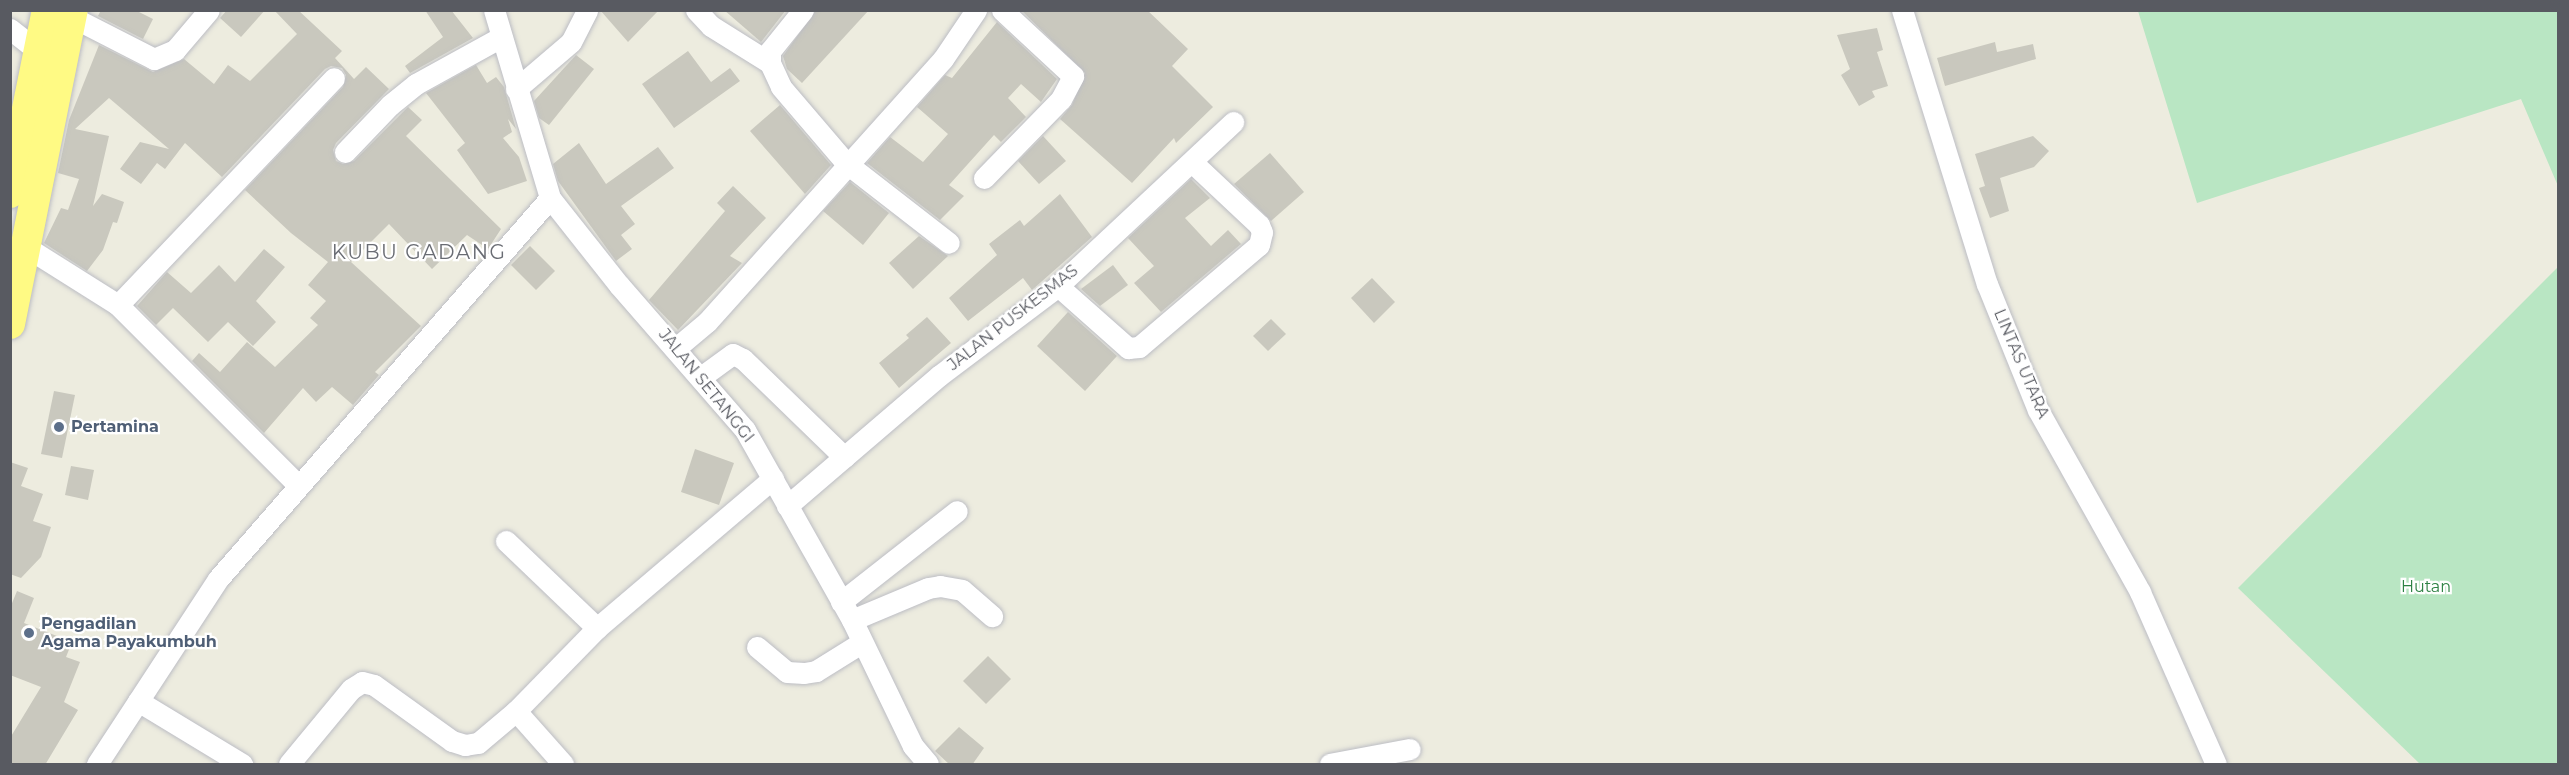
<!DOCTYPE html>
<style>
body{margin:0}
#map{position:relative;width:2569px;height:775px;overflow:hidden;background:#edecdf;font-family:Montserrat,sans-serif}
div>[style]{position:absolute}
.green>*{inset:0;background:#b9e6c3}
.building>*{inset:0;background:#c9c8be}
.roads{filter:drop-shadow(0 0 2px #bcbdc4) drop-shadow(0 0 2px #bcbdc4)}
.minor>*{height:21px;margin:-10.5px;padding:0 10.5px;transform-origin:10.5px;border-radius:10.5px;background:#fff}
.highway>*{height:30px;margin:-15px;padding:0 15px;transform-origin:15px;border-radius:15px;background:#fffa84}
.dots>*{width:16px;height:16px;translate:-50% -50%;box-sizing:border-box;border:3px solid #fff;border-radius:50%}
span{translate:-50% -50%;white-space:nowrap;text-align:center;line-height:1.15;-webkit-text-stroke:4.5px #fff;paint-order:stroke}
.street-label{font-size:16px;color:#585a61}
.service-label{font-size:16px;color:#4e5e75;font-weight:700}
.left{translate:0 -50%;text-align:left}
.park-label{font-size:16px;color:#2e8244}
.quarter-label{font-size:20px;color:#696c73;letter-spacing:1.5px}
.frame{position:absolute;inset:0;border:12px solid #585a61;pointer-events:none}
</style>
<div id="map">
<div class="green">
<div style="clip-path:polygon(2138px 11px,2558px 11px,2558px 186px,2521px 99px,2197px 203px)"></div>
<div style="clip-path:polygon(2558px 267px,2558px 764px,2420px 764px,2238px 588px)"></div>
</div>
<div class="building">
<div style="clip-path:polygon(101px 10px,135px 10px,153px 19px,143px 39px,98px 16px)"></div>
<div style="clip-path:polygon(227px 10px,265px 10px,241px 37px,220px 18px)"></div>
<div style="clip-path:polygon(274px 10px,298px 10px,342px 51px,335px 58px,354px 79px,366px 67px,389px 89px,336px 143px,333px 150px,336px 161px,343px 164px,354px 161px,408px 107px,422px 120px,406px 136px,501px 229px,488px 249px,467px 235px,432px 269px,389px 224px,351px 262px,421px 326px,375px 372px,379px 375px,353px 405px,332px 387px,316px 402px,303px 388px,264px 433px,192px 361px,199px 353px,220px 372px,247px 342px,275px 367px,318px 325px,310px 318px,326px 301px,308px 285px,328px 262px,291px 233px,245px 190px,343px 87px,346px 75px,342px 68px,331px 66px,325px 69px,222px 177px,185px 143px,165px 169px,157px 163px,141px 184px,120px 169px,140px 142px,169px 149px,109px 98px,75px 129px,109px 136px,93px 206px,102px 194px,124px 202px,117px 223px,113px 222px,103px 250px,87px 271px,44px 243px,61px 208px,68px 210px,79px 179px,58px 173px,69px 120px,99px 45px,153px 72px,184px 59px,214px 84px,228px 65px,250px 81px,297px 34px)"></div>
<div style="clip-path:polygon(425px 10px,451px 10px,473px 38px,410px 73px,405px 66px,443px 37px)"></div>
<div style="clip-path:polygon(600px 10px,659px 10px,628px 42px)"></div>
<div style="clip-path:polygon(724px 10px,786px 10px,761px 42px)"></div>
<div style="clip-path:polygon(816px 10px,869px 10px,802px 83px,787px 69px,783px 56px)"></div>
<div style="clip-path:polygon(1021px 10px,1147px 10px,1188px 49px,1172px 66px,1213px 107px,1176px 143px,1174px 138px,1132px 183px,1060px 119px,1072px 105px,1085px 73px)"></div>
<div style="clip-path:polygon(997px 22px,1057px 79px,1041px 102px,1021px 84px,1008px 98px,1026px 117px,1001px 142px,994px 135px,949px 185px,964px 196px,940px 220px,867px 163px,890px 137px,923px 162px,948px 134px,917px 107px,945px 75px,952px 78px)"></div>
<div style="clip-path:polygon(1877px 28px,1883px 50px,1877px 52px,1888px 86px,1872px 91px,1875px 97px,1859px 106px,1841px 75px,1850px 69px,1837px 35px)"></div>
<div style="clip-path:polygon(1995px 42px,1997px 52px,2033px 44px,2036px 59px,1945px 86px,1937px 58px)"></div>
<div style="clip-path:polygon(688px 51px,711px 82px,730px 68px,740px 81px,674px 128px,642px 84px)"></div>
<div style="clip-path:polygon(576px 55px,594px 69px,549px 125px,539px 118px,534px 101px)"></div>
<div style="clip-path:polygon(476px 65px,487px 83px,496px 77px,504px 87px,516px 129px,508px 119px,512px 132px,503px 138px,519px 157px,527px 181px,488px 194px,457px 150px,465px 143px,426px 93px)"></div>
<div style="clip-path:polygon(780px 105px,831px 165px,805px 194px,750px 131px)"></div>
<div style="clip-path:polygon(1043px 136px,1066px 161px,1039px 184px,1018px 161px)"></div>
<div style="clip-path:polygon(2033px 136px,2049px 151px,2034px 167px,2000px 178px,2009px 211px,1990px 218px,1979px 188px,1985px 186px,1975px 154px)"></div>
<div style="clip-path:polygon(579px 143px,606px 184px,658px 147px,674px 168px,621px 206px,635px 224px,621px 235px,632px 249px,616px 261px,558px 181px,553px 164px)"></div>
<div style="clip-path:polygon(1270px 153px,1304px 192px,1271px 221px,1234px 184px)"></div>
<div style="clip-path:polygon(1191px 179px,1210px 198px,1185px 218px,1211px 246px,1228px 230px,1241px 244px,1161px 312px,1134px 283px,1154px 266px,1128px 238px)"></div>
<div style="clip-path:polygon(850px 182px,889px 213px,863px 245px,823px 211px)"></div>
<div style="clip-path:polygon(733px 186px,766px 218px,730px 256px,742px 263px,678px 330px,649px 300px,725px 211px,717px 203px)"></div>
<div style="clip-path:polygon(1060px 194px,1092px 237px,1032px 290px,1023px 278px,968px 321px,949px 298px,997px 255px,989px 244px,1020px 220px,1024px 226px)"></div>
<div style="clip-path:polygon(919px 236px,948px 256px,913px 289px,889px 263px)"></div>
<div style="clip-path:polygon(530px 246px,555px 271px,536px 290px,511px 265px)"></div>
<div style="clip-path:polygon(264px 249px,285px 267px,256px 301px,276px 322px,253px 346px,228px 322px,208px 342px,173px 308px,156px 325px,137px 306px,167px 272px,191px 293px,219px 265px,235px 282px)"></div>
<div style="clip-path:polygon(1113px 265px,1128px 285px,1100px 306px,1081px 289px)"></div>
<div style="clip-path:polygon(1372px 278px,1395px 302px,1374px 323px,1351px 298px)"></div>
<div style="clip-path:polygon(1068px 312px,1117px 356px,1085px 391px,1037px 346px)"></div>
<div style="clip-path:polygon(927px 317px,951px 343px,899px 388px,879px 363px,909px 338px,906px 335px)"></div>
<div style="clip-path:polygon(1271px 319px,1286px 334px,1268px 351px,1253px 336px)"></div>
<div style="clip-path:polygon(54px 391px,75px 395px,62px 458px,41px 454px)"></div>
<div style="clip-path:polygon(695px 449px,734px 463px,719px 505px,681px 492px)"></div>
<div style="clip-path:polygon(10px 462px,28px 468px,21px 486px,43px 494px,33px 521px,51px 527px,41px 557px,21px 578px,10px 574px)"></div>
<div style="clip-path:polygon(71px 466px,94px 470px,88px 500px,65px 495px)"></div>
<div style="clip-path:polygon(17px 591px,34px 598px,24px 623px,72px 642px,66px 657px,80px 662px,64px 702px,78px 710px,45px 765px,10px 765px,10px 738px,41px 687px,10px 675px,10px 608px)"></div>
<div style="clip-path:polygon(988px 656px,1011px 679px,986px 704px,963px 681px)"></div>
<div style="clip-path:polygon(959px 727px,984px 748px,972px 765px,950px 765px,935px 751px)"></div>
</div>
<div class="roads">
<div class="minor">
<div style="left:494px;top:10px;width:196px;rotate:73.4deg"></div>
<div style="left:550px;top:198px;width:111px;rotate:51.6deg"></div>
<div style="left:619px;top:285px;width:192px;rotate:49deg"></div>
<div style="left:745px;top:430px;width:218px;rotate:60.6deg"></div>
<div style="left:852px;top:620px;width:140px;rotate:64.2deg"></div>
<div style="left:913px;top:746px;width:23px;rotate:50deg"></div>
<div style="left:696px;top:10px;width:22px;rotate:47deg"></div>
<div style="left:711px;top:26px;width:70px;rotate:32.1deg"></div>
<div style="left:803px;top:10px;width:53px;rotate:128.8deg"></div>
<div style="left:770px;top:51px;width:12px;rotate:90deg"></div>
<div style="left:770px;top:63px;width:26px;rotate:65deg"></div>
<div style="left:781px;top:87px;width:100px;rotate:49.5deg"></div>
<div style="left:846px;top:163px;width:130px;rotate:37.8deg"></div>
<div style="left:1902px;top:10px;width:287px;rotate:72.8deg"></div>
<div style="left:1987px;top:284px;width:136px;rotate:68deg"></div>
<div style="left:2038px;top:410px;width:209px;rotate:60.7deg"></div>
<div style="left:2140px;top:592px;width:188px;rotate:66.2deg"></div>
<div style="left:72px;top:17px;width:92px;rotate:27.1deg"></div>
<div style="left:154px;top:59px;width:23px;rotate:-23deg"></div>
<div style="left:175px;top:50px;width:52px;rotate:-49.6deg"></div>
<div style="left:10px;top:29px;width:36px;rotate:38deg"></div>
<div style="left:516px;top:89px;width:72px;rotate:-40.5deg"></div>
<div style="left:571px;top:42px;width:36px;rotate:-63deg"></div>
<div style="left:345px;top:152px;width:65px;rotate:-46.2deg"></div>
<div style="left:390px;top:105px;width:33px;rotate:-39deg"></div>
<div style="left:416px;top:84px;width:97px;rotate:-28.9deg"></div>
<div style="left:984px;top:178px;width:110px;rotate:-45.7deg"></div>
<div style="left:1061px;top:99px;width:26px;rotate:-62deg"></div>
<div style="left:1073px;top:76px;width:97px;rotate:-137.1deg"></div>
<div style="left:26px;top:247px;width:109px;rotate:32.2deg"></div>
<div style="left:118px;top:305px;width:255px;rotate:45deg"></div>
<div style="left:1058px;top:286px;width:94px;rotate:41.5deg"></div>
<div style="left:1128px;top:348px;width:11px;rotate:-5deg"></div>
<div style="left:1139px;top:347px;width:157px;rotate:-40.4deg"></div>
<div style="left:1259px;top:245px;width:13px;rotate:-77deg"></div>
<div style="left:1262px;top:232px;width:8px;rotate:-113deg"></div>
<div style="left:1259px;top:225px;width:92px;rotate:-136.8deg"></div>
<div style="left:118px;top:305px;width:313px;rotate:-46.4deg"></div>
<div style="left:676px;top:348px;width:40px;rotate:-40deg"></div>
<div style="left:707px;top:322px;width:353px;rotate:-48.1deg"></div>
<div style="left:943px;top:59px;width:59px;rotate:-56deg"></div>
<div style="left:701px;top:377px;width:39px;rotate:-36deg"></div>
<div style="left:733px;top:354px;width:11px;rotate:27deg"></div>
<div style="left:743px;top:359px;width:141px;rotate:44.1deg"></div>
<div style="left:787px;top:506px;width:201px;rotate:-40.6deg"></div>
<div style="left:940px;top:375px;width:148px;rotate:-37deg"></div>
<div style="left:1058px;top:286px;width:240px;rotate:-43.1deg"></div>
<div style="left:506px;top:541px;width:126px;rotate:43.7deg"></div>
<div style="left:841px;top:602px;width:147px;rotate:-38.1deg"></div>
<div style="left:852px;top:620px;width:82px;rotate:-22.8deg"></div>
<div style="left:928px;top:588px;width:12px;rotate:-9deg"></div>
<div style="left:940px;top:586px;width:22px;rotate:10deg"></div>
<div style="left:962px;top:590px;width:40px;rotate:41deg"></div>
<div style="left:757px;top:647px;width:39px;rotate:40deg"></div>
<div style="left:787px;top:672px;width:17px;rotate:3deg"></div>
<div style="left:804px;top:673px;width:12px;rotate:-9deg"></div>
<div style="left:816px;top:671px;width:53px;rotate:-31.9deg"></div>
<div style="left:138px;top:701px;width:122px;rotate:31.2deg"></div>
<div style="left:516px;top:711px;width:71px;rotate:48.4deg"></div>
<div style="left:97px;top:764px;width:221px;rotate:-56.8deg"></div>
<div style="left:218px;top:579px;width:505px;rotate:-48.93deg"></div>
<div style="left:289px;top:764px;width:97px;rotate:-50.4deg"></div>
<div style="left:351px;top:689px;width:13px;rotate:-32deg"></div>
<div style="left:362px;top:682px;width:12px;rotate:14deg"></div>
<div style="left:374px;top:685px;width:96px;rotate:35.7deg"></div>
<div style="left:452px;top:741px;width:14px;rotate:17deg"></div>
<div style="left:465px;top:745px;width:13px;rotate:-9deg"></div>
<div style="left:478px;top:743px;width:50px;rotate:-40.1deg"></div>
<div style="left:516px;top:711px;width:116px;rotate:-45.7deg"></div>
<div style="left:597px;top:628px;width:231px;rotate:-40.4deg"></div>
<div style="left:1330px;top:764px;width:81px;rotate:-10.6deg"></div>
</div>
<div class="highway">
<div style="left:10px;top:193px;width:187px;rotate:-78.6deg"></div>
<div style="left:10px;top:324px;width:320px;rotate:-78.7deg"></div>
</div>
</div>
<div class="dots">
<div style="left:59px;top:427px;background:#5c6f8a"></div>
<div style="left:29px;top:633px;background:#5c6f8a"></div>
</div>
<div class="street-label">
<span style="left:1013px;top:318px;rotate:-38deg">JALAN PUSKESMAS</span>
<span style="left:2021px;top:364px;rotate:67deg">LINTAS UTARA</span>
<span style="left:706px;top:386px;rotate:51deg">JALAN SETANGGI</span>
</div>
<div class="service-label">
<span class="left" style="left:71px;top:427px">Pertamina</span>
<span class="left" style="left:41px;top:633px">Pengadilan<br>Agama Payakumbuh</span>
</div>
<div class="park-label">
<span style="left:2426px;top:587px">Hutan</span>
</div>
<div class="quarter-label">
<span style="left:419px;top:252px">KUBU GADANG</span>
</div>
<div class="frame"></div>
</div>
